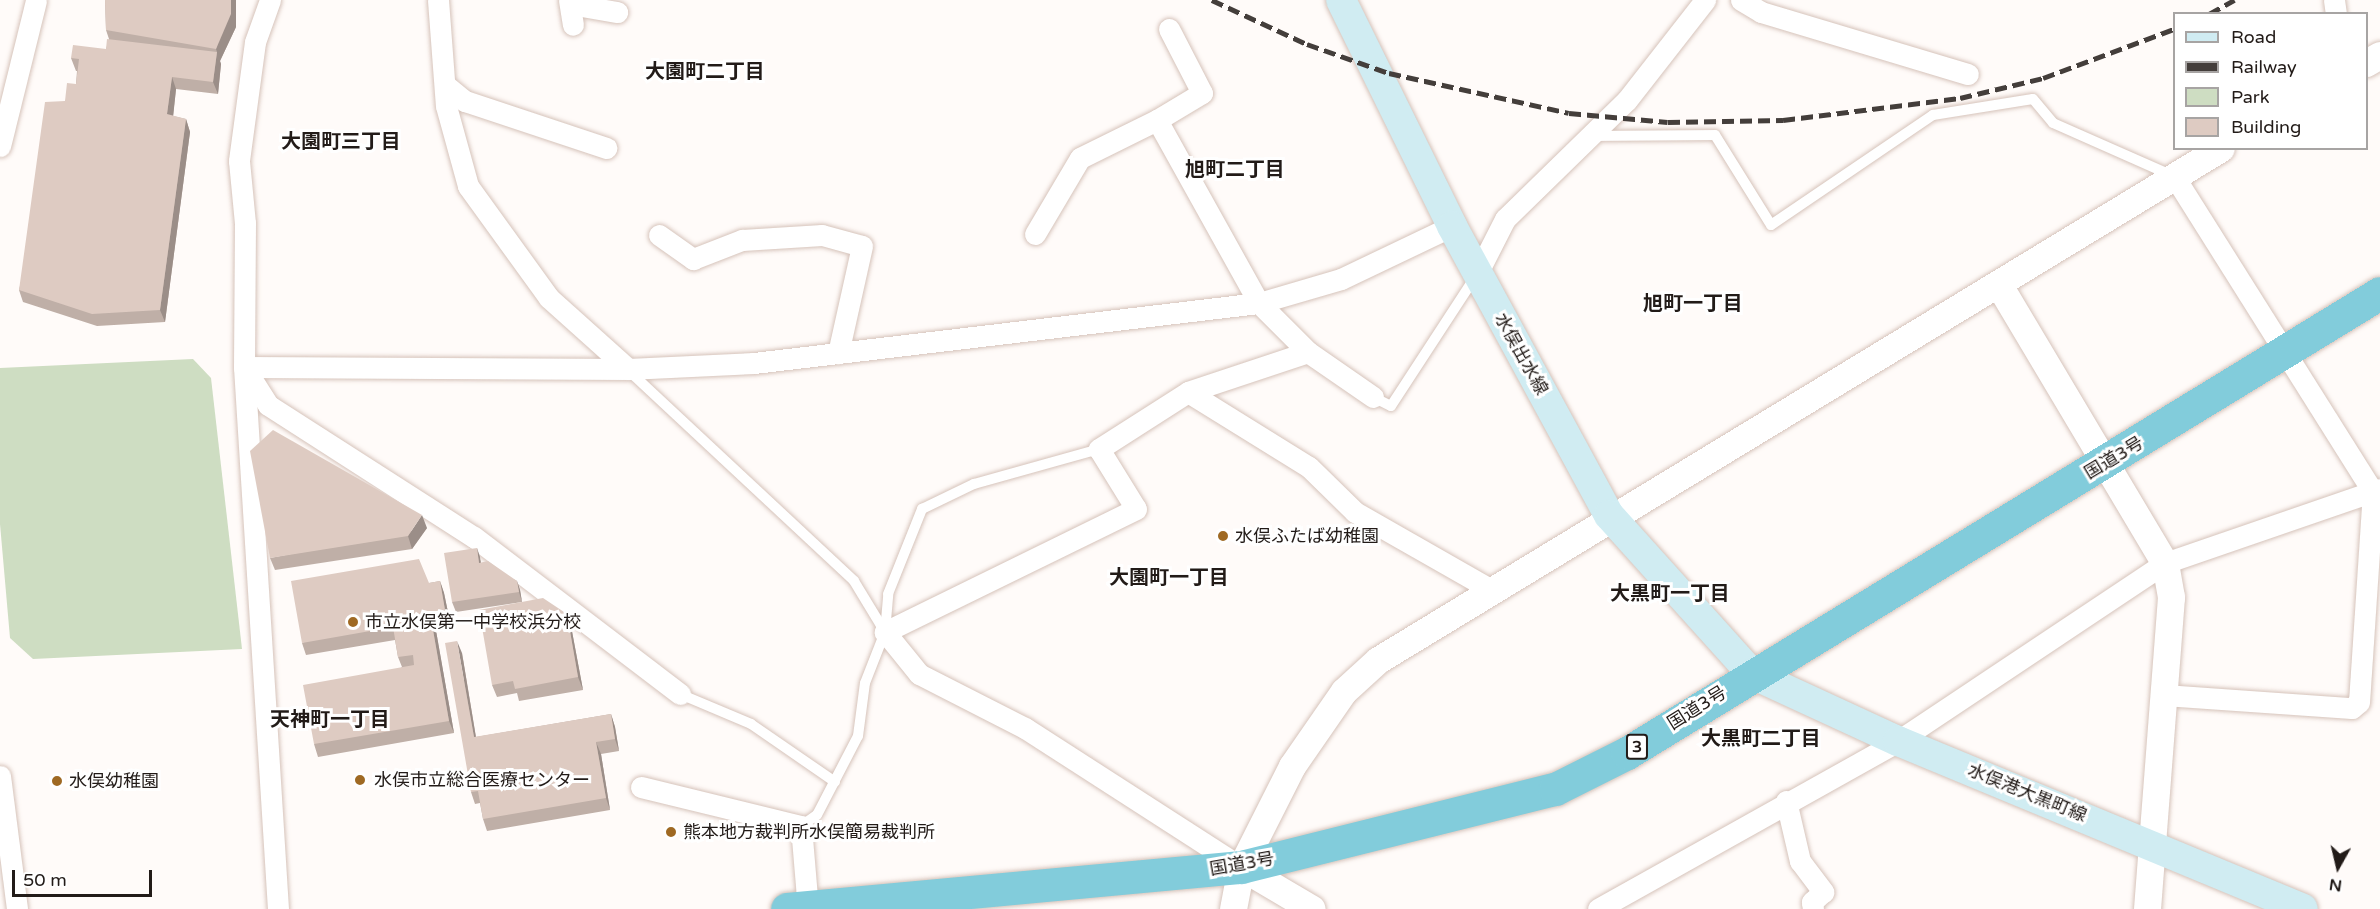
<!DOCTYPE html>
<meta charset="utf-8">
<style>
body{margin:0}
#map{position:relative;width:2380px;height:909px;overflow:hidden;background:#fffbf9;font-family:"Varela Round","Noto Sans JP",sans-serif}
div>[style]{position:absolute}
.green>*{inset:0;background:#ceddc2}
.roads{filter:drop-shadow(0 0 2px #d6c3ba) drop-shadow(0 0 2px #d6c3ba)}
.service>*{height:10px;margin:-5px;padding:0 5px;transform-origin:5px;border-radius:5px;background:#fff}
.minor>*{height:21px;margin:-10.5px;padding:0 10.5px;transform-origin:10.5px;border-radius:10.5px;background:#fff}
.tertiary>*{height:27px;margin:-13.5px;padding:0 13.5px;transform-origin:13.5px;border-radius:13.5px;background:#fff}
.secondary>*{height:30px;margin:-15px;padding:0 15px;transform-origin:15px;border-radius:15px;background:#d0ecf2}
.trunk>*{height:33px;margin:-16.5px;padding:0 16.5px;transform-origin:16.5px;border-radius:16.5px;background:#82ccdb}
.rail>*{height:4.5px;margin-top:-2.25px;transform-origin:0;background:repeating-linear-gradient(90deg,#443e3b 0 12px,transparent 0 18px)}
.wall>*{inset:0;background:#bfafa7}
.shaded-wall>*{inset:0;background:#9b8e88}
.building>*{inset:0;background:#decbc2}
.dots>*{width:16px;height:16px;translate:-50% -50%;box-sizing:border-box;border:3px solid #fff;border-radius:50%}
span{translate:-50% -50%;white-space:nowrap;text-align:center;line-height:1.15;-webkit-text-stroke:6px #fff;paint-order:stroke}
.shield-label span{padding:2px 4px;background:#fff;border:2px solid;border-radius:4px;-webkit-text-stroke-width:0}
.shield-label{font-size:16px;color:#221b18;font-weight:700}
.street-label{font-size:18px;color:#221b18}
.poi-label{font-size:18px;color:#221b18}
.left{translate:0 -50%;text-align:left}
.neighbourhood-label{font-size:20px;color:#221b18;font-weight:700}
.legend{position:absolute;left:2173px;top:12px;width:195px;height:138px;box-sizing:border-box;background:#fff;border:2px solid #a7a4a3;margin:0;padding:8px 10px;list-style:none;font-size:18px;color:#221b18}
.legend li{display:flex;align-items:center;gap:12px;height:30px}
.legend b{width:30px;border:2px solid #a7a4a3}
.north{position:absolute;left:2308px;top:837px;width:60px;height:60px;-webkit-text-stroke:4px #fff;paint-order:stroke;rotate:188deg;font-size:16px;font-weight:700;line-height:24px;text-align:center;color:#221b18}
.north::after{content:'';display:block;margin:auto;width:21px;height:27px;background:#221b18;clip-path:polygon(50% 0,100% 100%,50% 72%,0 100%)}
.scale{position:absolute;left:12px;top:870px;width:140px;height:27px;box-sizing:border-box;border:3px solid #221b18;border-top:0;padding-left:8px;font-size:18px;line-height:21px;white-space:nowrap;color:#221b18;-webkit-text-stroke:4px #fff;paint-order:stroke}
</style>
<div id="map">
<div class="green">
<div style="clip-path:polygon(193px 359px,211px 378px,242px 649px,33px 659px,10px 638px,0 524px,0 368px)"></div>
</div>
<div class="roads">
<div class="service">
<div style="left:1592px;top:136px;width:123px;rotate:-0.5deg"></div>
<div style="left:1715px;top:135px;width:106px;rotate:58.1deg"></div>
<div style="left:1771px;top:225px;width:196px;rotate:-34.2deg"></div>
<div style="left:1933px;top:115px;width:101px;rotate:-9.1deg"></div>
<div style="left:2033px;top:99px;width:31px;rotate:50deg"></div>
<div style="left:2053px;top:123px;width:129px;rotate:23.8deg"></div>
<div style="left:628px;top:370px;width:309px;rotate:43deg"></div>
<div style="left:854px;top:581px;width:60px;rotate:58.7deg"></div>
<div style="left:1373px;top:397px;width:20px;rotate:27deg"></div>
<div style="left:1391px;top:406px;width:154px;rotate:-56.9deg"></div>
<div style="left:680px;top:694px;width:77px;rotate:22.9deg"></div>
<div style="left:751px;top:724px;width:102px;rotate:34.6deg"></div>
<div style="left:801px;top:826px;width:19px;rotate:-35deg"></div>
<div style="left:817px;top:815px;width:89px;rotate:-62.6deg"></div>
<div style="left:858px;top:736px;width:53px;rotate:-82.5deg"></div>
<div style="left:865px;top:683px;width:55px;rotate:-68.6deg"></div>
<div style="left:885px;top:632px;width:38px;rotate:-85deg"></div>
<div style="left:888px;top:594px;width:92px;rotate:-68.2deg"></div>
<div style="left:922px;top:509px;width:58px;rotate:-25.7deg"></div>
<div style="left:974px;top:484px;width:130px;rotate:-15.6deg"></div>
</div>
<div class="minor">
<div style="left:270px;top:0;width:45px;rotate:109.7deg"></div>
<div style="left:255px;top:42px;width:120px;rotate:97.7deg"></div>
<div style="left:239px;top:161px;width:62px;rotate:84.5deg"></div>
<div style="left:245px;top:223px;width:144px;rotate:90.4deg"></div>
<div style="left:244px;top:367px;width:543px;rotate:86.41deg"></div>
<div style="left:438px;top:0;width:106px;rotate:85.7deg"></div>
<div style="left:446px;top:106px;width:83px;rotate:74.6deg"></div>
<div style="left:468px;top:186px;width:138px;rotate:54.1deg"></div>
<div style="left:549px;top:298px;width:106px;rotate:41.9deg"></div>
<div style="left:569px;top:0;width:25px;rotate:81deg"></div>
<div style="left:1741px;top:0;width:23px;rotate:31deg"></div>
<div style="left:1761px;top:12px;width:216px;rotate:16.7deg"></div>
<div style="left:2334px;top:0;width:14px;rotate:82deg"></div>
<div style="left:570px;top:4px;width:48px;rotate:9.7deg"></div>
<div style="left:1169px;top:29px;width:72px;rotate:62.7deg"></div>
<div style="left:1202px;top:93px;width:52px;rotate:149deg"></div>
<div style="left:1157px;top:120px;width:210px;rotate:60.9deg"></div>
<div style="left:1259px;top:303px;width:69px;rotate:45deg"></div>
<div style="left:1308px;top:352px;width:126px;rotate:161.6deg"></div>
<div style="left:1188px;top:392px;width:106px;rotate:147.4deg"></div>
<div style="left:1099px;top:449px;width:70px;rotate:58.3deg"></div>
<div style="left:1136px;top:509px;width:280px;rotate:153.9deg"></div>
<div style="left:885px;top:632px;width:54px;rotate:51deg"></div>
<div style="left:919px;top:674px;width:119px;rotate:27deg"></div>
<div style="left:1025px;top:728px;width:257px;rotate:32.8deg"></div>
<div style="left:445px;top:85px;width:26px;rotate:39deg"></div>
<div style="left:465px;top:101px;width:149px;rotate:18.4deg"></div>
<div style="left:0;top:146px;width:150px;rotate:-76.1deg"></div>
<div style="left:1035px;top:234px;width:88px;rotate:-59.4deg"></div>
<div style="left:1080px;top:158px;width:86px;rotate:-26.3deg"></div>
<div style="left:659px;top:235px;width:42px;rotate:35.2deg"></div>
<div style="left:693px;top:259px;width:53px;rotate:-21.2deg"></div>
<div style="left:742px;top:240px;width:80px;rotate:-3.6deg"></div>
<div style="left:822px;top:235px;width:41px;rotate:15.4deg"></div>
<div style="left:862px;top:246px;width:110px;rotate:102.6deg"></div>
<div style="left:1477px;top:274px;width:62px;rotate:-63deg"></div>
<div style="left:1505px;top:219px;width:170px;rotate:-44.3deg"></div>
<div style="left:1627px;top:100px;width:127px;rotate:-52deg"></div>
<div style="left:1308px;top:352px;width:79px;rotate:34.7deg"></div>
<div style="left:244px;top:367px;width:384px;rotate:0.3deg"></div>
<div style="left:628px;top:369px;width:126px;rotate:-2.7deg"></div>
<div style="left:754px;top:363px;width:509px;rotate:-6.78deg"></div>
<div style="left:1259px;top:303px;width:85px;rotate:-16.3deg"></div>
<div style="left:1341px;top:279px;width:123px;rotate:-25.5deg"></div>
<div style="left:246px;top:370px;width:41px;rotate:57.8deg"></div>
<div style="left:268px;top:405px;width:245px;rotate:32.7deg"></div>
<div style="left:474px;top:537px;width:259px;rotate:37.3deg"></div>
<div style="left:1188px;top:392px;width:142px;rotate:31.8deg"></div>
<div style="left:1309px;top:467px;width:64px;rotate:44.4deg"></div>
<div style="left:1355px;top:512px;width:155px;rotate:29.7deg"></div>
<div style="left:2164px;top:695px;width:188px;rotate:4deg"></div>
<div style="left:2352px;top:708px;width:9px;rotate:-41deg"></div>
<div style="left:2359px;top:702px;width:210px;rotate:-86.2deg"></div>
<div style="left:2373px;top:492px;width:373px;rotate:-122.2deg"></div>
<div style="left:0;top:776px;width:134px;rotate:82.7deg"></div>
<div style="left:641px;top:787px;width:165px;rotate:13.7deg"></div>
<div style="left:801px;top:826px;width:83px;rotate:85.2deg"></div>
<div style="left:1786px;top:801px;width:62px;rotate:76.9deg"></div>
<div style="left:1800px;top:861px;width:39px;rotate:53deg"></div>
<div style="left:1823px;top:892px;width:15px;rotate:138deg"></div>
<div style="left:1812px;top:902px;width:7px;rotate:82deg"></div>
<div style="left:1598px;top:909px;width:344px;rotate:-29.2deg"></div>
<div style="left:1898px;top:741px;width:321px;rotate:-33.7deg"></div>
<div style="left:2165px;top:563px;width:227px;rotate:-19deg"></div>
</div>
<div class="tertiary">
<div style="left:2366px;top:63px;width:16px;rotate:-30deg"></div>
<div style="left:1999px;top:285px;width:324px;rotate:59.2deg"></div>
<div style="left:2165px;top:563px;width:35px;rotate:80deg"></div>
<div style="left:2171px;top:597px;width:313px;rotate:94.4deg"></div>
<div style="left:1241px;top:867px;width:82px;rotate:30.6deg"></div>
<div style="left:1233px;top:909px;width:43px;rotate:-79.2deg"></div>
<div style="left:1241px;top:867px;width:113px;rotate:-63.2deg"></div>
<div style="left:1292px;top:766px;width:91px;rotate:-55.3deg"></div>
<div style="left:1344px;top:691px;width:46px;rotate:-42.4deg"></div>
<div style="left:1378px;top:660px;width:986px;rotate:-31.27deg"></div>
</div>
<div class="secondary">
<div style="left:1341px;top:0;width:252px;rotate:63.8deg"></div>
<div style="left:1452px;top:226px;width:329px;rotate:61.5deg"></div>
<div style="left:1609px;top:515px;width:214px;rotate:48deg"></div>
<div style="left:1752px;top:674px;width:161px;rotate:24.7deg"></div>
<div style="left:1898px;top:741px;width:438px;rotate:22.5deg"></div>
</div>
<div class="trunk">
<div style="left:787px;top:909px;width:456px;rotate:-5.3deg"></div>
<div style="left:1241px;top:867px;width:324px;rotate:-14deg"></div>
<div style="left:1555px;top:789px;width:80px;rotate:-26.6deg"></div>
<div style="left:1627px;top:753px;width:882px;rotate:-31.42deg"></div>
</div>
</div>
<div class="rail">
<div style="left:1212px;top:0;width:105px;rotate:24.9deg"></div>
<div style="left:1307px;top:44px;width:87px;rotate:19.5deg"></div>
<div style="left:1389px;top:73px;width:184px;rotate:12.5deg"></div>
<div style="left:1569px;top:113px;width:99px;rotate:5.2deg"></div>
<div style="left:1668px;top:122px;width:115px;rotate:-1deg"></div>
<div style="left:1783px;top:120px;width:178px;rotate:-7.1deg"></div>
<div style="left:1960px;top:98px;width:85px;rotate:-13.5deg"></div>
<div style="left:2043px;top:78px;width:140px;rotate:-20.5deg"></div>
<div style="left:2209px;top:14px;width:29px;rotate:-29deg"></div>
</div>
<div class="wall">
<div style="clip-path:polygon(105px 0,236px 0,236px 27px,220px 61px,221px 64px,218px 94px,176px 89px,173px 116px,186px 119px,190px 132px,165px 322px,97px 326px,23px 302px,19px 290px,65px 101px,76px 84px,77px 71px,76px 71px,71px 58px,106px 49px,109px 39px,106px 30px)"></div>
<div style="clip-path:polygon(427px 528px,412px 549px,275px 570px,270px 558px)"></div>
<div style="clip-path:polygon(477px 548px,481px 563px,517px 581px,520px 590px,522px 602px,456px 612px,452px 602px)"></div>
<div style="clip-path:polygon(440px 581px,444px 593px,450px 622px,435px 625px,454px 733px,318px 757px,314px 744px,402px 667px,398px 657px,395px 640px,306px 655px,302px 643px,429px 583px)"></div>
<div style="clip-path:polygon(571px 626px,583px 690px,519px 701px,517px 693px,497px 697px,492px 685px)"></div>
<div style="clip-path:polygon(462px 653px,476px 737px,611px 714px,615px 727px,619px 751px,601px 754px,610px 810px,487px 831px,483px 819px,480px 803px,475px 804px,471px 792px)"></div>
</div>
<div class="shaded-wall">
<div style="clip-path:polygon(231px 0,236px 0,236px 27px,220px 61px,221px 64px,218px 94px,213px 82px,217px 52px,216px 49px)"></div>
<div style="clip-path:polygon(172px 77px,176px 89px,172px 127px,167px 114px)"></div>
<div style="clip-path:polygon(186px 119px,190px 132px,165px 322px,160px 310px)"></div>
<div style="clip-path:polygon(422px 515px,427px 528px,412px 549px,408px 536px)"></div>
<div style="clip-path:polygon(477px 548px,480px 557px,482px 572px,479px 563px)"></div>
<div style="clip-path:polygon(440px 581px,444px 593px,450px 622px,445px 610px)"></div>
<div style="clip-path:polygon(517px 581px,520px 590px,522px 602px,519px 592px)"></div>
<div style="clip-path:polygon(430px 613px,435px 625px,454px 733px,449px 721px)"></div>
<div style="clip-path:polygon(567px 614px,571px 626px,583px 690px,578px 677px)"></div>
<div style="clip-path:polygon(457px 641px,462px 653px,478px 750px,474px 737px)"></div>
<div style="clip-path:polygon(611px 714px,615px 727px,619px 751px,615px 739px)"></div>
<div style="clip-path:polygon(596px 742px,601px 754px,610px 810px,606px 798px)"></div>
</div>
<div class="building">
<div style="clip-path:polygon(105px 0,231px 0,231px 14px,216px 49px,106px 30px)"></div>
<div style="clip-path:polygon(107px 39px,217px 52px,213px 82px,172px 77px,167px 114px,186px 119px,160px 310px,92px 314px,19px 290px,45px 102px,65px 101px,67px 83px,76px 84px,79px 59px,71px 58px,73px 45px,106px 49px)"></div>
<div style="clip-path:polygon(273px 430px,422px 515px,408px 536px,270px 558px,250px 451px)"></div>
<div style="clip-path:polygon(477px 548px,479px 563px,488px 561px,517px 581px,519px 592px,452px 602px,444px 553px)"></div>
<div style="clip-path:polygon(419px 559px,429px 583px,440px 581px,445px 610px,430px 613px,449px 721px,314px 744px,303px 685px,414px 665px,413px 655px,398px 657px,393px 627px,302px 643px,291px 581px)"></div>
<div style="clip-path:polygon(543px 598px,567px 614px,578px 677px,515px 689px,513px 681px,492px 685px,479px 610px)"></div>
<div style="clip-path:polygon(457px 641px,474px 737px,611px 714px,615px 739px,596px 742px,606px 798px,483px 819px,478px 791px,471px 792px,445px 643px)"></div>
</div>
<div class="dots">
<div style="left:1223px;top:536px;background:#9f6923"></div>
<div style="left:353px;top:622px;background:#9f6923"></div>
<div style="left:360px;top:780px;background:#9f6923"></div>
<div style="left:57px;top:781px;background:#9f6923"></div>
<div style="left:671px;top:832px;background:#9f6923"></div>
</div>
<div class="shield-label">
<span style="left:1637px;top:747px">3</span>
</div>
<div class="street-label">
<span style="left:1521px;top:354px;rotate:61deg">水俣出水線</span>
<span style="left:2114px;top:458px;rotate:-31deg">国道3号</span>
<span style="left:1697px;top:708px;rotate:-32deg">国道3号</span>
<span style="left:2027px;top:793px;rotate:22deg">水俣港大黒町線</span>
<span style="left:1242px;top:864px;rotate:-10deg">国道3号</span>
</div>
<div class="poi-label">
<span class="left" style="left:1235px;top:536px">水俣ふたば幼稚園</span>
<span class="left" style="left:365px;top:622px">市立水俣第一中学校浜分校</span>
<span class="left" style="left:374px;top:780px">水俣市立総合医療センター</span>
<span class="left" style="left:69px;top:781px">水俣幼稚園</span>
<span class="left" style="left:683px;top:832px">熊本地方裁判所水俣簡易裁判所</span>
</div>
<div class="neighbourhood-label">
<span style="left:705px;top:72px">大園町二丁目</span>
<span style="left:341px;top:142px">大園町三丁目</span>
<span style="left:1235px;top:170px">旭町二丁目</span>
<span style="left:1693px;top:304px">旭町一丁目</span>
<span style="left:1169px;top:578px">大園町一丁目</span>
<span style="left:1670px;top:594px">大黒町一丁目</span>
<span style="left:330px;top:720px">天神町一丁目</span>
<span style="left:1761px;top:739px">大黒町二丁目</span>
</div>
<ul class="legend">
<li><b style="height:8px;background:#d0ecf2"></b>Road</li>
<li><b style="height:8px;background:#443e3b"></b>Railway</li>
<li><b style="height:16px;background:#ceddc2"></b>Park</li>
<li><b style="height:16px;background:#decbc2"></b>Building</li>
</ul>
<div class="north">N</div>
<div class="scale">50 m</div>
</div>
